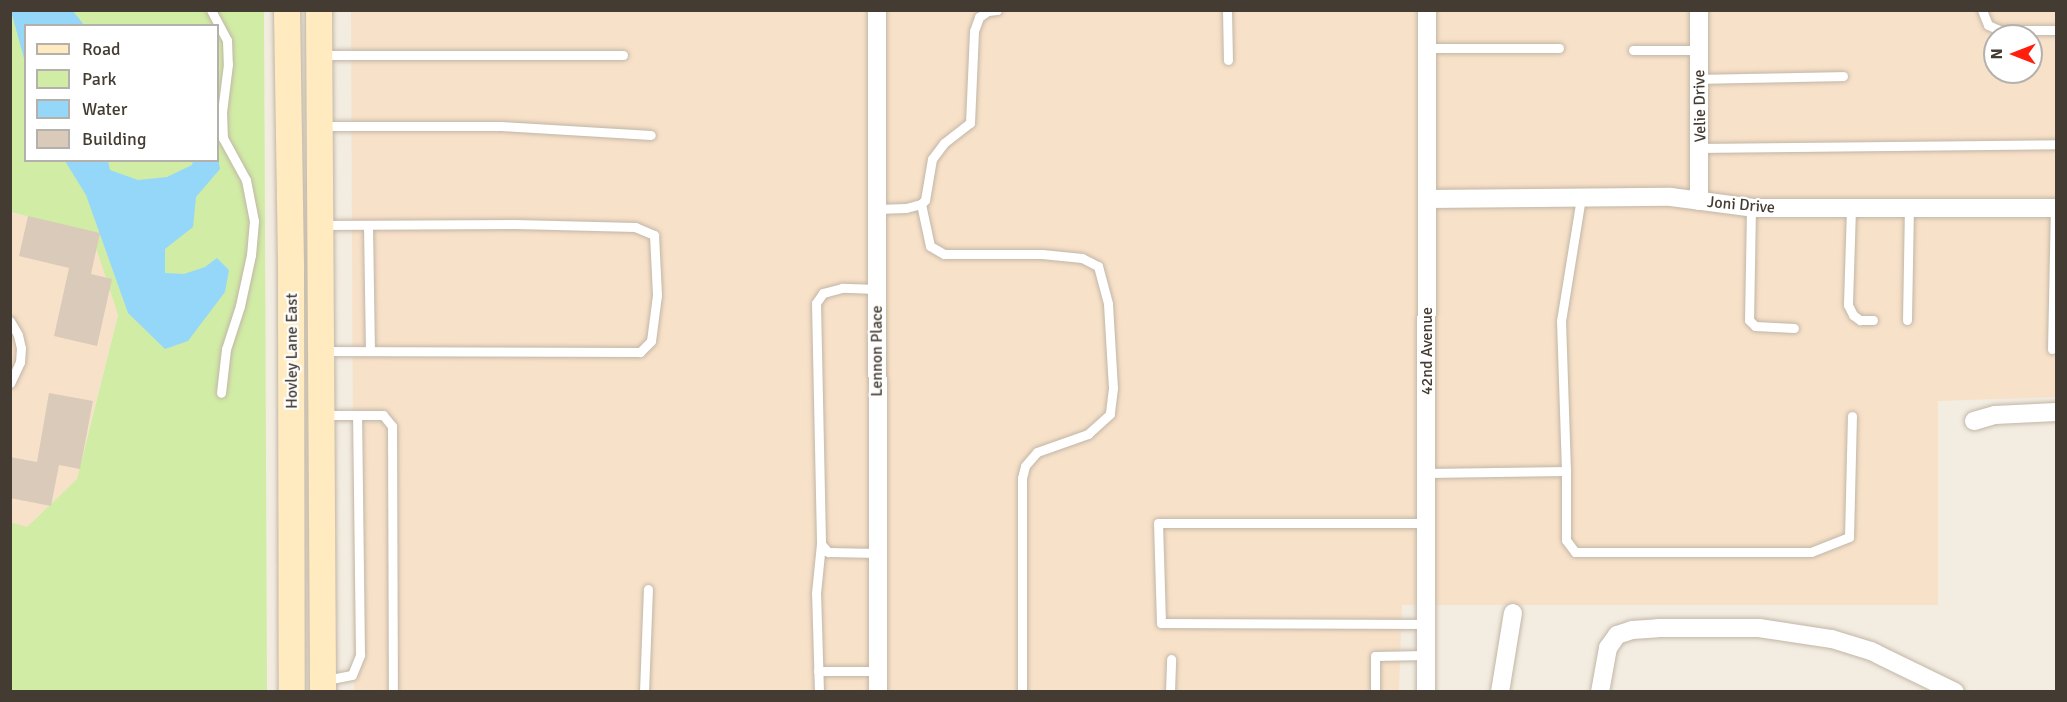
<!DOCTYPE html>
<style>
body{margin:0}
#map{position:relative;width:2067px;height:702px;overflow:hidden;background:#f3ece1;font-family:Signika,sans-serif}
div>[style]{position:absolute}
.commercial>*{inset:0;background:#f8e1c9}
.green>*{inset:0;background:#d1eca5}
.water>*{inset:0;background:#95d7f8}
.building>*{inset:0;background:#d9cab9}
.roads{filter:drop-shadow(0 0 2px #c1b6a6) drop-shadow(0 0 2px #c1b6a6)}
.lane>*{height:9px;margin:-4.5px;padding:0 4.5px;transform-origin:4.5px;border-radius:4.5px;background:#fff}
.street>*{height:18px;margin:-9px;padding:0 9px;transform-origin:9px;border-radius:9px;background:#fff}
.secondary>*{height:26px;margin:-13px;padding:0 13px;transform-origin:13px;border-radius:13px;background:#ffebbf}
span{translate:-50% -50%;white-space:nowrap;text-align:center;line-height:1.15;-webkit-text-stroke:4.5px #fff;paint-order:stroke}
.street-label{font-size:16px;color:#443c32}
.frame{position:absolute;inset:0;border:12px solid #443c32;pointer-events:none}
.legend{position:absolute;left:24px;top:24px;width:195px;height:138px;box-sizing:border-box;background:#fff;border:2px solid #b4b1ad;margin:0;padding:8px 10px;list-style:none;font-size:18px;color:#443c32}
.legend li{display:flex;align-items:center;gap:12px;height:30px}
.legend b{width:30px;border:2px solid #b4b1ad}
.north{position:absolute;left:1983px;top:24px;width:60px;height:60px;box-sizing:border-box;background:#fff;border:2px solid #b4b1ad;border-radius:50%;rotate:270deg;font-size:16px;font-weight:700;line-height:24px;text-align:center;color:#443c32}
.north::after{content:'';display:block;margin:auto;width:21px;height:27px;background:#ff1f0c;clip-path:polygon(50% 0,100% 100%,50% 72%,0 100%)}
</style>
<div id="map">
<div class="commercial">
<div style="clip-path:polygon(evenodd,351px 11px,2056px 11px,2056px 397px,1938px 401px,1938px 605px,1402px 605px,1399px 691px,354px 691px,351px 11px,1995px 36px,2031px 36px,2031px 72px,1995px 72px,1995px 36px)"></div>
<div style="clip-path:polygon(10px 212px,91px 233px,118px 315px,77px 479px,27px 527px,11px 522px)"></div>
</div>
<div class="green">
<div style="clip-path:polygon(evenodd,11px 11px,264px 11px,267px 691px,11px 691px,11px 522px,27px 527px,77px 479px,118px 315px,91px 233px,11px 212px,11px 11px,26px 26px,218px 26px,218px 160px,26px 160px,26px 26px)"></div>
</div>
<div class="water">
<div style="clip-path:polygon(11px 11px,73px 11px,84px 25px,26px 26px,25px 62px)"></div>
<div style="clip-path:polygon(218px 158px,220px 169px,196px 197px,193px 227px,165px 249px,165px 273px,184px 274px,205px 267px,217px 258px,229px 270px,225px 292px,188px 341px,165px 349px,128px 313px,86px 195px,65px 161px,108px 161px,110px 170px,138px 180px,167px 177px,192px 165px,193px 161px,218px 160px)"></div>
</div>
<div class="building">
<div style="clip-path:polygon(28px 216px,100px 233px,91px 274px,112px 279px,97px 346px,54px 336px,69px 268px,19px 256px)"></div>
<div style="clip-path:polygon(49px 393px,93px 401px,80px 469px,59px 465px,51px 506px,10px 498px,10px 457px,37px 462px)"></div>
</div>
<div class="roads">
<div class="lane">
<div style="left:211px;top:10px;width:34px;rotate:62deg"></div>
<div style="left:227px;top:40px;width:24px;rotate:88deg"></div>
<div style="left:228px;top:64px;width:48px;rotate:97.1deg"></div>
<div style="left:222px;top:112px;width:26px;rotate:88deg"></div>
<div style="left:223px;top:138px;width:48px;rotate:61.3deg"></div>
<div style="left:246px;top:180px;width:42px;rotate:79deg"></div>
<div style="left:254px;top:221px;width:34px;rotate:95deg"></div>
<div style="left:251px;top:255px;width:52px;rotate:102.2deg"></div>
<div style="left:240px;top:306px;width:45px;rotate:108deg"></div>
<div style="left:226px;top:349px;width:44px;rotate:96.5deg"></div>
<div style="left:1227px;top:10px;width:50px;rotate:88.9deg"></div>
<div style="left:1982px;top:10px;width:16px;rotate:68deg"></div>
<div style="left:1988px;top:25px;width:12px;rotate:24deg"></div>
<div style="left:1999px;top:30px;width:57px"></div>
<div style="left:1427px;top:48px;width:132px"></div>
<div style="left:1633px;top:50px;width:66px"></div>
<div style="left:322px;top:55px;width:301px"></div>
<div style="left:1699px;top:79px;width:144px;rotate:-1.2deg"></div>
<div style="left:322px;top:126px;width:179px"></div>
<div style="left:501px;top:126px;width:150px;rotate:3.4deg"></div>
<div style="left:1701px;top:148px;width:355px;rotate:-0.6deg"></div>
<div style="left:921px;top:204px;width:43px;rotate:77.9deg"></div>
<div style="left:930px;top:246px;width:16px;rotate:30deg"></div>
<div style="left:944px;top:254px;width:98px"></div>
<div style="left:1042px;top:254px;width:40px;rotate:5.7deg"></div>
<div style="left:1082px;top:258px;width:18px;rotate:27deg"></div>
<div style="left:1098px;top:266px;width:39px;rotate:75deg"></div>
<div style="left:1108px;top:304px;width:84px;rotate:86.6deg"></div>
<div style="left:1113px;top:388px;width:26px;rotate:97deg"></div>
<div style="left:1110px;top:414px;width:30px;rotate:138deg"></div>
<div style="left:1088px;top:434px;width:54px;rotate:160.6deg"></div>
<div style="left:1037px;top:452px;width:18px;rotate:131deg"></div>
<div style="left:1025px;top:466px;width:12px;rotate:104deg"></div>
<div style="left:1022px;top:478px;width:214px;rotate:90deg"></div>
<div style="left:1751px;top:208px;width:112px;rotate:91deg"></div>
<div style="left:1749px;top:320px;width:8px;rotate:45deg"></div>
<div style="left:1755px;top:326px;width:39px;rotate:3deg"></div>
<div style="left:1851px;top:208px;width:97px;rotate:91.8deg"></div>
<div style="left:1848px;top:305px;width:11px;rotate:63deg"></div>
<div style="left:1853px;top:315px;width:9px;rotate:36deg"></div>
<div style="left:1860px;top:320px;width:13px"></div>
<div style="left:877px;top:209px;width:29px;rotate:-2deg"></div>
<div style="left:906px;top:208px;width:16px;rotate:-15deg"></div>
<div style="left:921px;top:204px;width:6px;rotate:-45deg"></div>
<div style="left:925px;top:200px;width:42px;rotate:-80.3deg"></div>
<div style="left:932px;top:159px;width:20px;rotate:-53deg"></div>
<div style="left:944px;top:143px;width:33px;rotate:-38deg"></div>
<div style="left:970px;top:123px;width:92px;rotate:-87.5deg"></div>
<div style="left:974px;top:31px;width:15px;rotate:-70deg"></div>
<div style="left:979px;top:17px;width:11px;rotate:-34deg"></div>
<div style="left:988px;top:11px;width:9px;rotate:-6deg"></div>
<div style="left:322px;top:225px;width:193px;rotate:-0.3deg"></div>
<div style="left:515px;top:224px;width:120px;rotate:1.4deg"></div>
<div style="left:635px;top:227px;width:21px;rotate:23deg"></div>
<div style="left:654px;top:235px;width:60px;rotate:87.1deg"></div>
<div style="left:657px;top:295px;width:46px;rotate:97.4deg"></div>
<div style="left:651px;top:341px;width:16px;rotate:135deg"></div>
<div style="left:640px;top:352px;width:317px;rotate:-179.8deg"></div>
<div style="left:368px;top:225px;width:126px;rotate:89.1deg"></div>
<div style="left:877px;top:289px;width:35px;rotate:-178deg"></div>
<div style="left:842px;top:288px;width:20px;rotate:165deg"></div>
<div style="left:823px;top:293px;width:12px;rotate:125deg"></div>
<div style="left:816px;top:303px;width:241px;rotate:88.8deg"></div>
<div style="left:821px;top:544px;width:11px;rotate:49deg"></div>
<div style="left:828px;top:552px;width:50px;rotate:1.1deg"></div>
<div style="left:1907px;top:320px;width:112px;rotate:-89deg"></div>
<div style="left:10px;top:321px;width:16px;rotate:60deg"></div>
<div style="left:18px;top:335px;width:13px;rotate:77deg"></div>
<div style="left:21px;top:348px;width:14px;rotate:94deg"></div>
<div style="left:20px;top:362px;width:23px;rotate:115deg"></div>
<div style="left:2052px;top:349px;width:141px;rotate:-88.8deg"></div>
<div style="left:324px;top:415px;width:59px"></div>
<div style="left:383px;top:415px;width:14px;rotate:51deg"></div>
<div style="left:392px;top:426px;width:266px;rotate:89.8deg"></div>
<div style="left:1566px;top:471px;width:150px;rotate:-91.9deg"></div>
<div style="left:1561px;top:321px;width:125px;rotate:-80.8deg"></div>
<div style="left:1427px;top:473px;width:139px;rotate:-0.8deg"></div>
<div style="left:1566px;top:471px;width:69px;rotate:90deg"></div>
<div style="left:1566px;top:540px;width:15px;rotate:53deg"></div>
<div style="left:1575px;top:552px;width:236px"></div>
<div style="left:1811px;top:552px;width:41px;rotate:-21.5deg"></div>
<div style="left:1849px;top:537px;width:121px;rotate:-88.6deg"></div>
<div style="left:1426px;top:624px;width:265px;rotate:-179.8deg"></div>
<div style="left:1161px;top:623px;width:100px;rotate:-91.7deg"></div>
<div style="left:1158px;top:523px;width:269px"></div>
<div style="left:818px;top:671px;width:60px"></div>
<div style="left:326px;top:680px;width:26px;rotate:-11deg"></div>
<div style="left:352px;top:675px;width:22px;rotate:-68deg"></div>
<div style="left:360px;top:655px;width:240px;rotate:-90.7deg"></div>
<div style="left:644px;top:692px;width:103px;rotate:-87.8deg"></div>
<div style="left:819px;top:692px;width:99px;rotate:-91.7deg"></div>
<div style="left:816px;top:593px;width:49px;rotate:-84.2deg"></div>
<div style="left:1170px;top:692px;width:33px;rotate:-88deg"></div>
<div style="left:1375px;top:692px;width:36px;rotate:-90deg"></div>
<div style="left:1375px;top:656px;width:51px;rotate:-1.1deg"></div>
</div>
<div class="street">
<div style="left:877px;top:10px;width:682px;rotate:89.92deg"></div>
<div style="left:1699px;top:10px;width:191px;rotate:90deg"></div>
<div style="left:1427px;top:199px;width:244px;rotate:-0.5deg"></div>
<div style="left:1671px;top:197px;width:85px;rotate:7.5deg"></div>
<div style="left:1755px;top:208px;width:301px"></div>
<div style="left:1974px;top:421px;width:22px;rotate:-16deg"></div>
<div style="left:1995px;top:415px;width:61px;rotate:-2.8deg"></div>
<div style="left:1426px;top:692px;width:682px;rotate:-89.92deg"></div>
<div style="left:1500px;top:692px;width:80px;rotate:-80.7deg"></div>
<div style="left:1600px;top:692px;width:45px;rotate:-79.7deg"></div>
<div style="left:1608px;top:648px;width:16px;rotate:-55deg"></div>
<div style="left:1617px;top:635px;width:16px;rotate:-18deg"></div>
<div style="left:1632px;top:630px;width:26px;rotate:-4deg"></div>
<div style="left:1658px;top:628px;width:101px"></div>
<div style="left:1759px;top:628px;width:74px;rotate:8.6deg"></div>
<div style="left:1832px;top:639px;width:41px;rotate:17.1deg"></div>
<div style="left:1871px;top:651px;width:93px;rotate:26deg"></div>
</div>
<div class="secondary">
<div style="left:287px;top:10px;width:261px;rotate:89.1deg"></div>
<div style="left:291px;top:271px;width:421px;rotate:89.9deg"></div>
<div style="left:319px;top:10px;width:682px;rotate:89.66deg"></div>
</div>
</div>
<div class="street-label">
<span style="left:1700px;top:106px;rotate:-91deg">Velie Drive</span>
<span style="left:1741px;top:205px;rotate:5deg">Joni Drive</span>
<span style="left:292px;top:351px;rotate:-90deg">Hovley Lane East</span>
<span style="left:877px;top:351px;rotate:-90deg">Lennon Place</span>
<span style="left:1427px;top:351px;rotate:-90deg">42nd Avenue</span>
</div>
<div class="frame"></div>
<ul class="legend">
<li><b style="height:8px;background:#ffebbf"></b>Road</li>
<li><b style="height:16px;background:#d1eca5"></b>Park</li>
<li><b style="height:16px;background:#95d7f8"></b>Water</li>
<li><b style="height:16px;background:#d9cab9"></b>Building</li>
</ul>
<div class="north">N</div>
</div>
